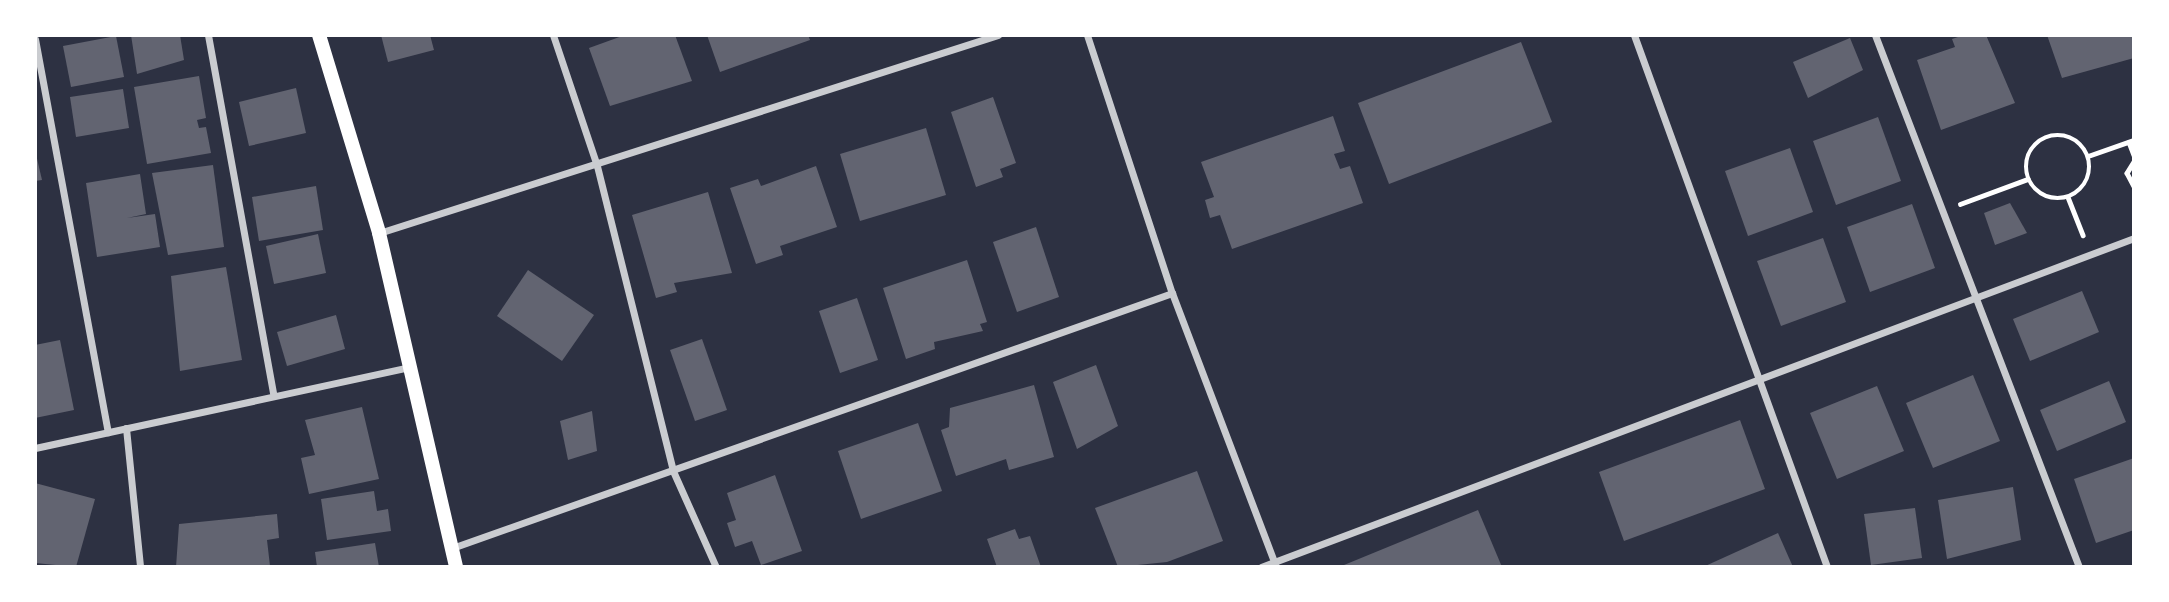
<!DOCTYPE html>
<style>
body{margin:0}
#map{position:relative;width:2169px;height:602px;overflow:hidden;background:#2d3142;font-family:Jost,sans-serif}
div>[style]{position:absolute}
.building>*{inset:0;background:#626471}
.path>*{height:4.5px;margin:-2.25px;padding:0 2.25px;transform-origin:2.25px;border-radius:2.25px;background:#fff}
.path>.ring{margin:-2.25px;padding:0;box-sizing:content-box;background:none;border:4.5px solid #fff;border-radius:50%}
.minor>*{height:7px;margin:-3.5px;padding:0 3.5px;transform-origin:3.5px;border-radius:3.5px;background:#caccd0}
.secondary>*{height:14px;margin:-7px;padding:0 7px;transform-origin:7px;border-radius:7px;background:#fff}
span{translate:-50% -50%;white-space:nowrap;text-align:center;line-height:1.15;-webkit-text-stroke:6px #fff;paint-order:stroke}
.frame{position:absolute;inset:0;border:37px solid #fff;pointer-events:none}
</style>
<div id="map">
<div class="building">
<div style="clip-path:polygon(131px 35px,180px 35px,184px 60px,137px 74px)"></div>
<div style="clip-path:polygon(381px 35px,430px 35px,434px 50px,388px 62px)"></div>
<div style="clip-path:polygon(625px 35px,675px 35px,692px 81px,610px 106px,589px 48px)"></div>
<div style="clip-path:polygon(707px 35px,808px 35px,810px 40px,720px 72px)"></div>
<div style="clip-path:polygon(1964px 35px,1986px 35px,2015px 103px,1941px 130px,1917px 60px,1955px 47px,1952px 39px)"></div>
<div style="clip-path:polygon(2047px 35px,2134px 35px,2134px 58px,2062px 78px)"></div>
<div style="clip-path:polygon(116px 36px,124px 77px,71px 87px,63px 46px)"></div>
<div style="clip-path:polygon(1850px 38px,1863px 70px,1808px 98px,1793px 62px)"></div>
<div style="clip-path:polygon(1521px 42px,1552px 122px,1389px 184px,1358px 103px)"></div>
<div style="clip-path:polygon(199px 76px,206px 118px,197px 120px,199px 128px,206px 127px,211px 153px,147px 164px,134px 87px)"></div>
<div style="clip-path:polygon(296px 88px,306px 133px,249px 146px,239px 102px)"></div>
<div style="clip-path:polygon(123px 89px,129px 128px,76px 137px,70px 97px)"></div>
<div style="clip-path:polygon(993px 97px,1016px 163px,1000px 169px,1003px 177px,976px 187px,951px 112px)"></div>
<div style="clip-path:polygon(1333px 116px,1345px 151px,1334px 154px,1340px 169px,1350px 166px,1363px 203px,1232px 249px,1220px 215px,1210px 218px,1205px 200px,1214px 197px,1201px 162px)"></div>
<div style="clip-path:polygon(1878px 117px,1901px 181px,1836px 205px,1813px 141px)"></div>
<div style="clip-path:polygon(926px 128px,946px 195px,860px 221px,840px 154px)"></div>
<div style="clip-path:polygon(1790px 148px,1813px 212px,1748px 236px,1725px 171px)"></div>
<div style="clip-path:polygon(35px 150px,42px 180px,35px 181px)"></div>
<div style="clip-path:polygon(213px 165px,224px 247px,168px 255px,152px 173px)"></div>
<div style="clip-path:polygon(816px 166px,837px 227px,780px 246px,783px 255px,756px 264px,730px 188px,758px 179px,761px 186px)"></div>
<div style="clip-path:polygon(140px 174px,146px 214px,127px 218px,155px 214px,160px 247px,97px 257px,86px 183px)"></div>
<div style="clip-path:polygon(316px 186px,323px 230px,259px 241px,252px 197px)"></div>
<div style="clip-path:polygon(708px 192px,732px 273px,674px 283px,677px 292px,656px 298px,632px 215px)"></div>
<div style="clip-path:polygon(2010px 203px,2027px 233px,1995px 245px,1984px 213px)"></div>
<div style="clip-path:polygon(1912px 204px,1935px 268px,1870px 292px,1847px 227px)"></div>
<div style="clip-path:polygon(1036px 227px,1059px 297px,1017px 312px,993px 242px)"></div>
<div style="clip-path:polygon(318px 234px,326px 273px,274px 284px,266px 246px)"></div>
<div style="clip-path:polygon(1823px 238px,1846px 302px,1781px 326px,1757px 261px)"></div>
<div style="clip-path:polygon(967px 260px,987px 322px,980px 324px,983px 331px,934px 342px,935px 349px,906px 359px,883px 288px)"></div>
<div style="clip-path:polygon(226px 267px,242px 360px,180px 371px,171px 276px)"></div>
<div style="clip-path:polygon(528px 270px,594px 315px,562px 361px,497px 316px)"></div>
<div style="clip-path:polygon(2082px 291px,2099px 332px,2030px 361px,2013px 319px)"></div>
<div style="clip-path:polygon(857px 298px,878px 360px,840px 373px,819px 311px)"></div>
<div style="clip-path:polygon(336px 315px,345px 349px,287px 366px,277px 332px)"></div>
<div style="clip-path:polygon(702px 339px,727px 410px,695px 421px,670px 350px)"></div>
<div style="clip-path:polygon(60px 340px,74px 410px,35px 418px,35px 345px)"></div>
<div style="clip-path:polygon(1096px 365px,1118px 426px,1077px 449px,1053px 382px)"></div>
<div style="clip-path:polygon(1973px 375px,2000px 441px,1933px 468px,1906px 403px)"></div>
<div style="clip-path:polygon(2109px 381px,2126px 422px,2057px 451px,2040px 410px)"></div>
<div style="clip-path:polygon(1034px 385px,1054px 457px,1009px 470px,1006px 459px,956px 476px,941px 430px,949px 427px,950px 408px)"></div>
<div style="clip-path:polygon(1877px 386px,1904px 451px,1837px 479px,1810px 413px)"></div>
<div style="clip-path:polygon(362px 407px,379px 479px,309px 494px,301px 458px,315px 455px,305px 420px)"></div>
<div style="clip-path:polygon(592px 411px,597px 451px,568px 460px,560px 421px)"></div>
<div style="clip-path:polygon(1740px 420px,1765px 489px,1624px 541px,1599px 472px)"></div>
<div style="clip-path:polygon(918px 423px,942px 491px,861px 519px,838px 451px)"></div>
<div style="clip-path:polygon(2134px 458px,2134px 530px,2096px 543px,2074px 479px)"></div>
<div style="clip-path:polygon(1197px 471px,1223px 541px,1167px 562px,1118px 567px,1095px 508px)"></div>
<div style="clip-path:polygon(775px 475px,802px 551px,761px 565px,752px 541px,735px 547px,727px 523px,736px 520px,727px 493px)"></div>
<div style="clip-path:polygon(35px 483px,95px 499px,76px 567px,35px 563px)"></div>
<div style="clip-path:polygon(2013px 487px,2021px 540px,1947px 559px,1938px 500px)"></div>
<div style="clip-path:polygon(374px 491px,377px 511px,388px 509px,391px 531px,327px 540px,321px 499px)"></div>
<div style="clip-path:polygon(1915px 508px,1922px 558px,1871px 565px,1864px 514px)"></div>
<div style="clip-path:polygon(1478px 510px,1502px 567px,1345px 567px,1344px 565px)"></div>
<div style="clip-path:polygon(277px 514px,279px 538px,267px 540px,270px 566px,176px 567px,179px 524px)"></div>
<div style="clip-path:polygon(1015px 529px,1019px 539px,1030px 536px,1041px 567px,997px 567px,987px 539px)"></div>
<div style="clip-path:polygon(1778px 533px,1793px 567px,1703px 567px)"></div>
<div style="clip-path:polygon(375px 543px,379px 567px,317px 567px,315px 552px)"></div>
</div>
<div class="path">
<div class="ring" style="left:2026px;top:135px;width:59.5px;height:59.5px"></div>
<div style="left:2129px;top:142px;width:14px;rotate:69deg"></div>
<div style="left:2088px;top:156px;width:49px;rotate:-19.2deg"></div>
<div style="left:2134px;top:162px;width:13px;rotate:122deg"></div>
<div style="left:2127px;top:173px;width:15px;rotate:62deg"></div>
<div style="left:2068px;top:197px;width:41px;rotate:68.5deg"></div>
<div style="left:1960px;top:204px;width:72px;rotate:-20.2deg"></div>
</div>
<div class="minor">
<div style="left:208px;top:35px;width:365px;rotate:79.7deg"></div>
<div style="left:553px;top:35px;width:138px;rotate:71.4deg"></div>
<div style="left:597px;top:166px;width:314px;rotate:76deg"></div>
<div style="left:673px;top:471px;width:105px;rotate:65.9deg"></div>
<div style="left:1087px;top:35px;width:272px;rotate:71.8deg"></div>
<div style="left:1172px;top:293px;width:293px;rotate:69.2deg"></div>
<div style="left:1634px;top:35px;width:566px;rotate:70.06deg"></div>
<div style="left:1875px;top:35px;width:570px;rotate:69.02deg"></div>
<div style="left:35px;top:39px;width:400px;rotate:79.5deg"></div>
<div style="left:379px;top:233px;width:650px;rotate:-17.74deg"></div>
<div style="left:126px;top:428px;width:140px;rotate:84.2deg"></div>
<div style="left:35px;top:448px;width:384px;rotate:-12.2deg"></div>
<div style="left:452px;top:548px;width:764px;rotate:-19.5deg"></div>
<div style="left:1261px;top:567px;width:933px;rotate:-20.65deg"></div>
</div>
<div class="secondary">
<div style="left:319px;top:35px;width:207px;rotate:73.1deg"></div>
<div style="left:379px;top:233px;width:343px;rotate:77deg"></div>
</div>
<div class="frame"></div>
</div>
